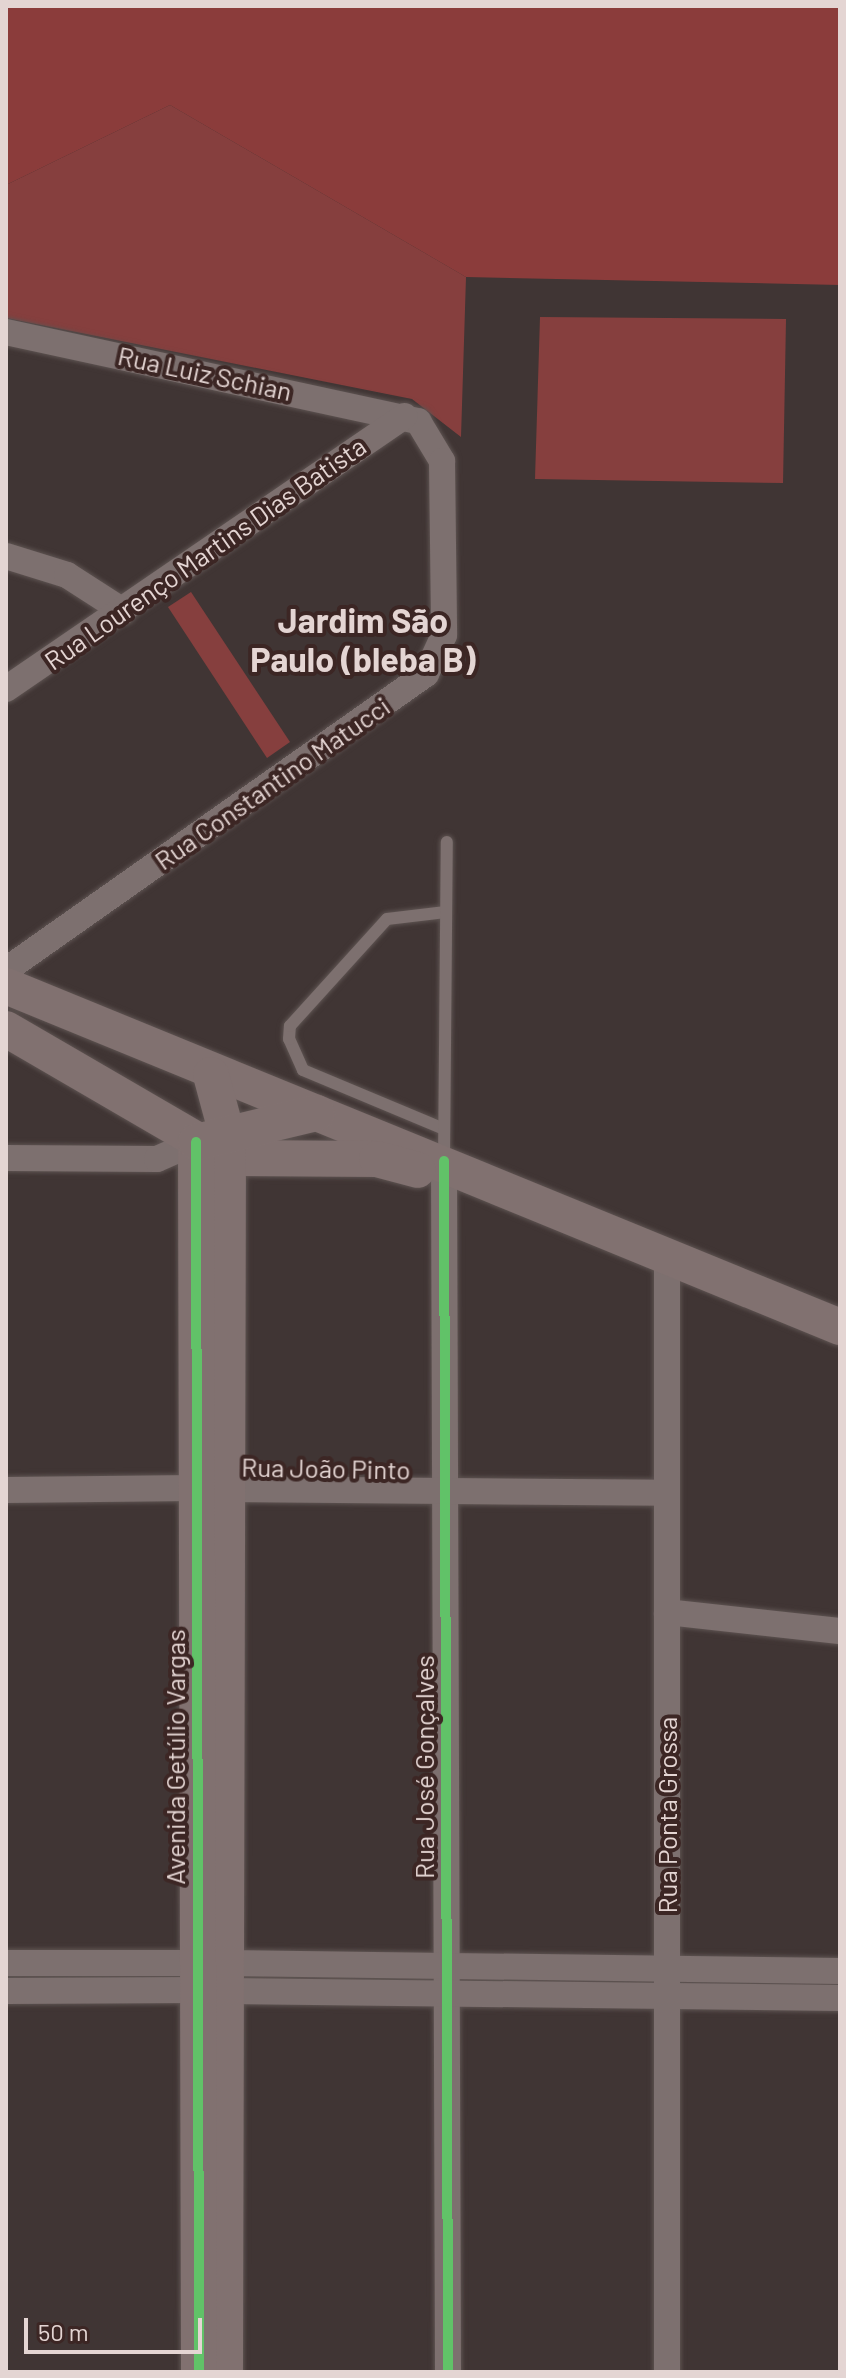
<!DOCTYPE html>
<meta charset="utf-8">
<style>
body{margin:0}
#map{position:relative;width:846px;height:2378px;overflow:hidden;background:#403534;font-family:Barlow,sans-serif}
div>[style]{position:absolute}
.green>*{inset:0;background:#863f3e}
.forest>*{inset:0;background:#8b3c3b}
.roads{filter:drop-shadow(0 0 2px #5d5351) drop-shadow(0 0 2px #5d5351)}
.lane>*{height:12px;margin:-6px;padding:0 6px;transform-origin:6px;border-radius:6px;background:#7d706f}
.street>*{height:26px;margin:-13px;padding:0 13px;transform-origin:13px;border-radius:13px;background:#7d706f}
.secondary>*{height:36px;margin:-18px;padding:0 18px;transform-origin:18px;border-radius:18px;background:#817170}
.cycleway>*{height:10px;margin:-5px;padding:0 5px;transform-origin:5px;border-radius:5px;background:#61c268}
span{translate:-50% -50%;white-space:nowrap;text-align:center;line-height:1.15;-webkit-text-stroke:8px #3c2624;paint-order:stroke}
.street-label{font-size:26px;color:#e4d5d3}
.district-label{font-size:34px;color:#e4d5d3;font-weight:700}
.frame{position:absolute;inset:0;border:8px solid #e4d5d3;pointer-events:none}
.scale{position:absolute;left:24px;top:2318px;width:178px;height:36px;box-sizing:border-box;border:4px solid #e4d5d3;border-top:0;padding-left:10px;font-size:24px;line-height:28px;white-space:nowrap;color:#e4d5d3;-webkit-text-stroke:6px #3c2624;paint-order:stroke}
</style>
<div id="map">
<div class="green">
<div style="clip-path:polygon(170px 105px,466px 277px,461px 437px,412px 399px,6px 318px,6px 185px)"></div>
<div style="clip-path:polygon(540px 317px,786px 319px,783px 483px,535px 479px)"></div>
<div style="clip-path:polygon(191px 592px,290px 742px,267px 758px,168px 607px)"></div>
</div>
<div class="forest">
<div style="clip-path:polygon(6px 6px,840px 6px,840px 285px,466px 277px,170px 105px,6px 185px)"></div>
</div>
<div class="roads">
<div class="lane">
<div style="left:444px;top:1129px;width:153px;rotate:-157.3deg"></div>
<div style="left:303px;top:1070px;width:34px;rotate:-114deg"></div>
<div style="left:289px;top:1039px;width:13px;rotate:-86deg"></div>
<div style="left:290px;top:1026px;width:144px;rotate:-47.8deg"></div>
<div style="left:387px;top:919px;width:59px;rotate:-6.8deg"></div>
<div style="left:444px;top:1161px;width:319px;rotate:-89.5deg"></div>
</div>
<div class="street">
<div style="left:6px;top:332px;width:422px;rotate:12.2deg"></div>
<div style="left:418px;top:421px;width:47px;rotate:59deg"></div>
<div style="left:442px;top:461px;width:174px;rotate:89.3deg"></div>
<div style="left:444px;top:635px;width:43px;rotate:114.8deg"></div>
<div style="left:426px;top:674px;width:514px;rotate:144.83deg"></div>
<div style="left:6px;top:556px;width:64px;rotate:17.3deg"></div>
<div style="left:67px;top:575px;width:67px;rotate:32.7deg"></div>
<div style="left:6px;top:689px;width:483px;rotate:-34.4deg"></div>
<div style="left:6px;top:1158px;width:151px;rotate:0.4deg"></div>
<div style="left:157px;top:1159px;width:43px;rotate:-23.6deg"></div>
<div style="left:444px;top:1161px;width:1211px;rotate:89.81deg"></div>
<div style="left:225px;top:1489px;width:442px;rotate:0.5deg"></div>
<div style="left:6px;top:1490px;width:189px;rotate:-0.6deg"></div>
<div style="left:667px;top:1612px;width:174px;rotate:6.3deg"></div>
<div style="left:6px;top:1963px;width:192px"></div>
<div style="left:227px;top:1963px;width:613px;rotate:0.75deg"></div>
<div style="left:6px;top:1991px;width:192px;rotate:-0.3deg"></div>
<div style="left:227px;top:1991px;width:613px;rotate:0.65deg"></div>
<div style="left:667px;top:2372px;width:1113px;rotate:-90deg"></div>
</div>
<div class="secondary">
<div style="left:6px;top:986px;width:901px;rotate:22.24deg"></div>
<div style="left:6px;top:1029px;width:257px;rotate:30.2deg"></div>
<div style="left:228px;top:1158px;width:149px;rotate:0.4deg"></div>
<div style="left:377px;top:1159px;width:42px;rotate:15deg"></div>
<div style="left:211px;top:1075px;width:65px;rotate:74.9deg"></div>
<div style="left:228px;top:1138px;width:1234px;rotate:90.14deg"></div>
<div style="left:199px;top:2372px;width:1230px;rotate:-90.14deg"></div>
<div style="left:196px;top:1142px;width:124px;rotate:-13.5deg"></div>
</div>
</div>
<div class="cycleway">
<div style="left:196px;top:1142px;width:1230px;rotate:89.86deg"></div>
<div style="left:444px;top:1161px;width:1211px;rotate:89.81deg"></div>
</div>
<div class="street-label">
<span style="left:205px;top:373px;rotate:12deg">Rua Luiz Schian</span>
<span style="left:205px;top:553px;rotate:-35deg">Rua Lourenço Martins Dias Batista</span>
<span style="left:272px;top:783px;rotate:-35deg">Rua Constantino Matucci</span>
<span style="left:326px;top:1468px;rotate:1deg">Rua João Pinto</span>
<span style="left:175px;top:1757px;rotate:-90deg">Avenida Getúlio Vargas</span>
<span style="left:424px;top:1767px;rotate:-90deg">Rua José Gonçalves</span>
<span style="left:667px;top:1815px;rotate:-90deg">Rua Ponta Grossa</span>
</div>
<div class="district-label">
<span style="left:363px;top:639px">Jardim São<br>Paulo (bleba B)</span>
</div>
<div class="frame"></div>
<div class="scale">50 m</div>
</div>
